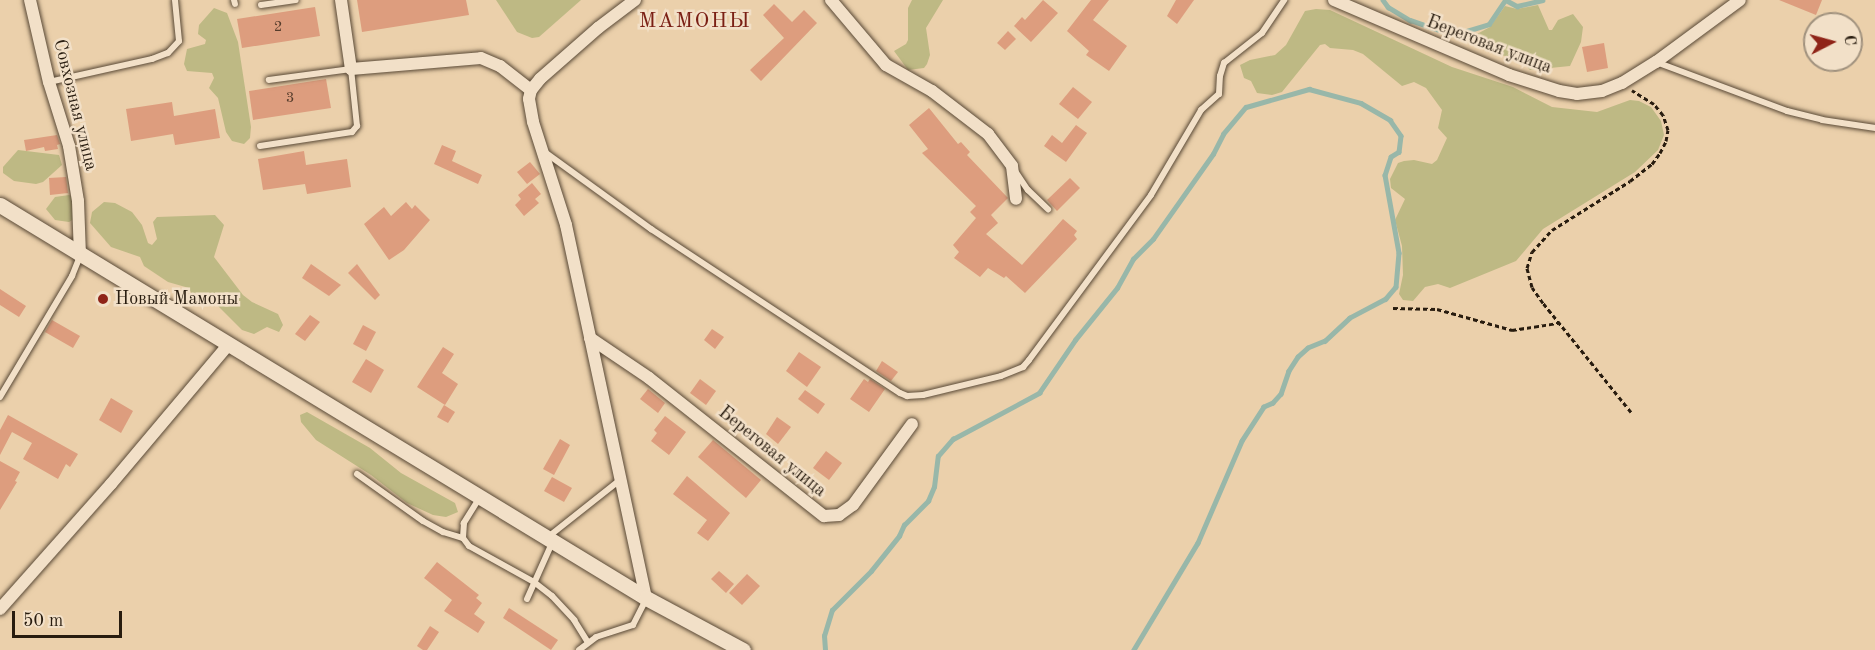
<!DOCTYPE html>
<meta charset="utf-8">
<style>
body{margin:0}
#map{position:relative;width:1875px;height:650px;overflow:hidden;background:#ebd0ab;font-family:"Old Standard TT",serif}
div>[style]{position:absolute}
.green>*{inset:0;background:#beb984}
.stream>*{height:4.5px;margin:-2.25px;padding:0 2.25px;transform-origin:2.25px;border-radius:2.25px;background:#98b7a9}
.building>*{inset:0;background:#dd9d7e}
.path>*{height:3px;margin-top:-1.5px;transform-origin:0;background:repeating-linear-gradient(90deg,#281c0f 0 4.5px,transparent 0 7.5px)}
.roads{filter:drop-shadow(0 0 2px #594936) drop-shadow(0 0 2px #594936)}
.service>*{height:6px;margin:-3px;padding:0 3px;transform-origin:3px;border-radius:3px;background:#f2e0c8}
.minor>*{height:12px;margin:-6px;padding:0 6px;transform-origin:6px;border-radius:6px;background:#f2e0c8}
.tertiary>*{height:15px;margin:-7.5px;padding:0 7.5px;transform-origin:7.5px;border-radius:7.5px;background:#f2e0c8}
.dots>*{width:16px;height:16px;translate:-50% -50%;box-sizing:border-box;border:3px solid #f2e0c8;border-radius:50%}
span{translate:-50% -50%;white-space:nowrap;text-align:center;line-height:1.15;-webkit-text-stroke:5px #f2e0c8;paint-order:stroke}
.number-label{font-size:15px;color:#553c2b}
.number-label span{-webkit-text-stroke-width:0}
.street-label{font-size:18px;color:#281c0f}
.poi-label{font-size:18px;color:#281c0f}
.left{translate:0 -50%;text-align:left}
.quarter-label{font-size:21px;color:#7a1f14;letter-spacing:1.5px}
.north{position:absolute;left:1803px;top:12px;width:60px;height:60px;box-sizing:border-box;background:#f2e0c8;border:2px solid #a1927e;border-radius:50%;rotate:84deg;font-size:16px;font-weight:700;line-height:24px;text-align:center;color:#281c0f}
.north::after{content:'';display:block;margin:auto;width:21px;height:27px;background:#8f2418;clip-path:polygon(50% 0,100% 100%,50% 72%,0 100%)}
.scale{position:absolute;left:12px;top:611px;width:110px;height:27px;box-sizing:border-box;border:3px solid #281c0f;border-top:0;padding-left:8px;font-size:18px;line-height:21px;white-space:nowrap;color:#281c0f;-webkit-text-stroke:4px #f2e0c8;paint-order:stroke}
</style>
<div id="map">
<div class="green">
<div style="clip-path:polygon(496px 0,581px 0,539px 37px,532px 38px,517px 32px)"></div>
<div style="clip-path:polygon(912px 0,943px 0,926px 28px,930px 55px,927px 64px,924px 68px,908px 70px,894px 51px,906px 44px,908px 40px,908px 8px)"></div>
<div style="clip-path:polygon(1538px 5px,1549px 30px,1552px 30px,1558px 20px,1573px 14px,1583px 27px,1581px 42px,1570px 66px,1530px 70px,1520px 59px,1496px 54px,1481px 47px,1477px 34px,1490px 27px,1505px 6px,1517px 9px)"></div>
<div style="clip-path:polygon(214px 8px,227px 13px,238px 42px,251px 127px,250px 138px,244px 144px,232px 141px,226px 132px,218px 98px,209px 88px,214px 78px,212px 73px,187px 71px,184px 64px,187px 49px,205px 44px,206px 40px,198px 34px,199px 25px)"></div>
<div style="clip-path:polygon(1316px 9px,1330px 10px,1452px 67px,1513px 87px,1552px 107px,1597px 112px,1630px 100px,1639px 101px,1651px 107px,1661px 121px,1664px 135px,1658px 150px,1635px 172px,1543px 229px,1516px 261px,1450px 288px,1438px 284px,1425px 287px,1413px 301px,1403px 300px,1399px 294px,1403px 275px,1402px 246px,1395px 220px,1405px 199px,1391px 188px,1390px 179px,1398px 163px,1404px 161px,1414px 160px,1432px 164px,1437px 160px,1447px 138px,1438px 128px,1442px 110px,1426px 88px,1414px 82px,1402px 86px,1363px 54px,1353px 50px,1330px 48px,1325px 44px,1320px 45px,1282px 92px,1272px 95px,1257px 93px,1251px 81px,1244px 78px,1240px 65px,1250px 60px,1275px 55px,1286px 45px,1305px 11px)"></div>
<div style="clip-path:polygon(18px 150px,59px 155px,62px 165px,43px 182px,36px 184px,14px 181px,3px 173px,3px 167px)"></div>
<div style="clip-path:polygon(69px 195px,74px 198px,74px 219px,69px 222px,55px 220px,46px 209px,55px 197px)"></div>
<div style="clip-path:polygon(104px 202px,115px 203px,132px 212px,142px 225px,148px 243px,152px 245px,157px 239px,153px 222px,157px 217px,215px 215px,224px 225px,214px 257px,243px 295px,252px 302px,278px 314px,283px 325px,279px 332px,267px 327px,254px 334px,242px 330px,211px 299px,193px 298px,189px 288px,168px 282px,144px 266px,140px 257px,111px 247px,90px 223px,92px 212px)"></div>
<div style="clip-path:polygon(307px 412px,370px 448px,401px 473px,455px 503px,458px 512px,446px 517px,433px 515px,407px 503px,371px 475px,316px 440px,301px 422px,300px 415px)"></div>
</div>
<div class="stream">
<div style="left:1383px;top:0;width:9px;rotate:54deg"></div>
<div style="left:1388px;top:7px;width:26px;rotate:31deg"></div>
<div style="left:1410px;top:20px;width:36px;rotate:19deg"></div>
<div style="left:1444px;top:32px;width:16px;rotate:4deg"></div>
<div style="left:1460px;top:33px;width:30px;rotate:-17deg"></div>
<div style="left:1489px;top:24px;width:29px;rotate:-56deg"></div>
<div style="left:1506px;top:0;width:13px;rotate:29deg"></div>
<div style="left:1517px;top:6px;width:26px;rotate:-13deg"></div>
<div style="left:825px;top:650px;width:14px;rotate:-94deg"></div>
<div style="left:824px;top:636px;width:27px;rotate:-73deg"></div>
<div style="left:832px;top:610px;width:55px;rotate:-45deg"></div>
<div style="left:871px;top:571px;width:45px;rotate:-51.3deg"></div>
<div style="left:899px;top:536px;width:12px;rotate:-66deg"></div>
<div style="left:904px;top:525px;width:34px;rotate:-45deg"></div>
<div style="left:928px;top:501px;width:15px;rotate:-67deg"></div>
<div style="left:934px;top:487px;width:31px;rotate:-83deg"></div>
<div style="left:938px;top:456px;width:23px;rotate:-49deg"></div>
<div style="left:953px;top:439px;width:98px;rotate:-28.1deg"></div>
<div style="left:1039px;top:393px;width:64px;rotate:-55.8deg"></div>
<div style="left:1075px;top:340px;width:67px;rotate:-51.1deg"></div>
<div style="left:1117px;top:288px;width:33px;rotate:-61deg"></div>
<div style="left:1133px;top:259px;width:28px;rotate:-45deg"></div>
<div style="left:1153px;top:239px;width:104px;rotate:-54.8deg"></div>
<div style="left:1213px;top:154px;width:22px;rotate:-63deg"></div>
<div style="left:1223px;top:134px;width:35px;rotate:-50deg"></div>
<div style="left:1246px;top:107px;width:66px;rotate:-15.9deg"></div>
<div style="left:1309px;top:89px;width:54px;rotate:15.1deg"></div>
<div style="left:1361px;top:103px;width:34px;rotate:30deg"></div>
<div style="left:1390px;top:120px;width:19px;rotate:55deg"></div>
<div style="left:1401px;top:136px;width:16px;rotate:97deg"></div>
<div style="left:1399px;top:152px;width:9px;rotate:148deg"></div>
<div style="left:1391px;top:157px;width:19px;rotate:108deg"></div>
<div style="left:1385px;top:175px;width:79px;rotate:79.8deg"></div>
<div style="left:1399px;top:253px;width:34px;rotate:95deg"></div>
<div style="left:1396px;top:287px;width:16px;rotate:130deg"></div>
<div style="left:1386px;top:299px;width:41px;rotate:152.2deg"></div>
<div style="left:1350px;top:318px;width:34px;rotate:137deg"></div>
<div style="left:1325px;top:341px;width:18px;rotate:158deg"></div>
<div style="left:1308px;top:348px;width:13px;rotate:138deg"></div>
<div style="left:1298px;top:357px;width:17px;rotate:123deg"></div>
<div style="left:1289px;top:371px;width:24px;rotate:109deg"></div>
<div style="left:1281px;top:394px;width:12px;rotate:132deg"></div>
<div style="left:1273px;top:403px;width:10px;rotate:156deg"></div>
<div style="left:1264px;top:407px;width:40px;rotate:122.9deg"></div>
<div style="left:1242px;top:441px;width:111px;rotate:113.3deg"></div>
<div style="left:1198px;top:543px;width:125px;rotate:120.9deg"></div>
</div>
<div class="building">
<div style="clip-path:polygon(357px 0,466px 0,469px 15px,362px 32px)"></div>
<div style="clip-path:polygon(1043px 0,1058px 13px,1031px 42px,1014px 26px,1022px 17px,1025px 20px)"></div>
<div style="clip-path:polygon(1091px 0,1109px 0,1093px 20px,1127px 46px,1109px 71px,1086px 55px,1089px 51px,1067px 31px)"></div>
<div style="clip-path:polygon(1176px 0,1194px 0,1177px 24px,1167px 16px)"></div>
<div style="clip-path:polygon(1779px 0,1822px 0,1816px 15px)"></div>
<div style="clip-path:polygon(774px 4px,792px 22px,804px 10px,817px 23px,761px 81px,750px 70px,784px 38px,763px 15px)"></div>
<div style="clip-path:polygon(315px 7px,320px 36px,242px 48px,237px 19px)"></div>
<div style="clip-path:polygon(1008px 31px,1016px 39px,1005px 50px,997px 43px)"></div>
<div style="clip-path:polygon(1604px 43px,1608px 68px,1587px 72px,1582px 47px)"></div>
<div style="clip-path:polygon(326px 79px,331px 108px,253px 120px,249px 91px)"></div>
<div style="clip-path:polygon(1073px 87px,1092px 102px,1078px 119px,1059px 104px)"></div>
<div style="clip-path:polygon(172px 102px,174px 116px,215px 109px,220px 138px,175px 145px,173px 134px,131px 141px,126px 109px)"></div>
<div style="clip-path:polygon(929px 108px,958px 144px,961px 142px,970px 152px,967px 155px,1008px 198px,991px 215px,998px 223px,986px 234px,1022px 265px,1063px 219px,1077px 231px,1074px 235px,1077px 239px,1025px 293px,1006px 276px,1004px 278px,988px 268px,980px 277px,954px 258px,959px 252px,953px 245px,976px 218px,970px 212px,976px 206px,922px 153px,928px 149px,909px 125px)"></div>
<div style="clip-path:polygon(1076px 125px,1087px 133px,1066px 162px,1044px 146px,1052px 135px,1062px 143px)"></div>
<div style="clip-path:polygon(57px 135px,60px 144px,57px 145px,58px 149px,45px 151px,44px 147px,26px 151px,24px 140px)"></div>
<div style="clip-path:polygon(442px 145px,456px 151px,452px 161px,482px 175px,478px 184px,434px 164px)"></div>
<div style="clip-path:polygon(304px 151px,306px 165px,347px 159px,351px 187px,307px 194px,305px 184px,263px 190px,258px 159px)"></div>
<div style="clip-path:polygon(530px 162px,540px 174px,527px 184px,517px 172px)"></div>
<div style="clip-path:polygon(66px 177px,68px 193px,50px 195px,49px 178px)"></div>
<div style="clip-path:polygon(1070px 178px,1080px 188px,1057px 211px,1047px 200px)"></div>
<div style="clip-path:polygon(532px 183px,541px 194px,535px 199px,539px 203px,524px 216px,515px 205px,521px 199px,518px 195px)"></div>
<div style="clip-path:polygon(406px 202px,412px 209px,415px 205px,430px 220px,404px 250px,389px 260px,364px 224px,384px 207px,391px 216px)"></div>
<div style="clip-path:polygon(311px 264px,341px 285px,329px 296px,302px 278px)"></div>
<div style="clip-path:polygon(357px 264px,380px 295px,375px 300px,348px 273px)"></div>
<div style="clip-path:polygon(0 289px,26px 306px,19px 317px,0 305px)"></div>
<div style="clip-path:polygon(310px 315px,320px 322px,305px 341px,295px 334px)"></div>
<div style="clip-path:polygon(52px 320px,80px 336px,73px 348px,45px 332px)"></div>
<div style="clip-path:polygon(363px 325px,376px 332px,366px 351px,353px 344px)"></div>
<div style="clip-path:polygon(712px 329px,724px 337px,715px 349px,704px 340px)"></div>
<div style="clip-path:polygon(443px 347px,454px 354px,442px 373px,458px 384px,445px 405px,417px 387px)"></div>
<div style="clip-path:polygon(799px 352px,821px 367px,807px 387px,786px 371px)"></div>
<div style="clip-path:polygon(366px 359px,384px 370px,371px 393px,352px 382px)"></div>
<div style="clip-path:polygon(882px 361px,898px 372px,891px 381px,876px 371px)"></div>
<div style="clip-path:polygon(700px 379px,716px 391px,706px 405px,690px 393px)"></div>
<div style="clip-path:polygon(864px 379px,868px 382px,870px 379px,885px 389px,869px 412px,850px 399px)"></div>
<div style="clip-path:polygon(648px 389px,665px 403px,658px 413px,640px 399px)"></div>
<div style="clip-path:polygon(805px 390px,825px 404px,818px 414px,798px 399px)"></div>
<div style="clip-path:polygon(111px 398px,133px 411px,121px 433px,99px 420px)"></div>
<div style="clip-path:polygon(444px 405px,455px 412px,448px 423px,437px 417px)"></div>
<div style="clip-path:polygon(8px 415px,78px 454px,70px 467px,66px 464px,58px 479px,23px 459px,32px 443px,12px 432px,0 455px,0 430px)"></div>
<div style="clip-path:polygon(665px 416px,686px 432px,669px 455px,651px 441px,657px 433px,654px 430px)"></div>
<div style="clip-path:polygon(777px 417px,791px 427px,778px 444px,766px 434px)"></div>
<div style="clip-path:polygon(560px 439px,570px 445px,554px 475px,543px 469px)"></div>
<div style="clip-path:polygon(713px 440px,761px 480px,746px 498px,698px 457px)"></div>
<div style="clip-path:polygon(826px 451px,842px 463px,829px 480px,813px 468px)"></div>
<div style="clip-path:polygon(0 461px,20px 472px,15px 481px,17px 482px,0 510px)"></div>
<div style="clip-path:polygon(687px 476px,730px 513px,708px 541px,697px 533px,707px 520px,673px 494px)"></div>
<div style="clip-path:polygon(552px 477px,572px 488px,564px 502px,544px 491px)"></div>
<div style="clip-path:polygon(437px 562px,479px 595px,476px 598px,482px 603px,474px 614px,485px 622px,478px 633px,444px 611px,452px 600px,424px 578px)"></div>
<div style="clip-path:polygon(719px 571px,734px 584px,726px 593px,711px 579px)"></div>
<div style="clip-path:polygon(747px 574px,760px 586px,742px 605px,729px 593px)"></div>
<div style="clip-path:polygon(509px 608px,558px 640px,551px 650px,503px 618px)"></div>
<div style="clip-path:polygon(430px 626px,439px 632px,427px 650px,423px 650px,417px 646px)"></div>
</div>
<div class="path">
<div style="left:1393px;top:308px;width:44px;rotate:1.3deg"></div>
<div style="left:1437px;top:309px;width:78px;rotate:15.6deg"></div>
<div style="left:1512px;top:330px;width:47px;rotate:-8.7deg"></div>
<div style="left:1631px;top:412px;width:140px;rotate:-128.9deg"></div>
<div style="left:1543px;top:303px;width:19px;rotate:-125deg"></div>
<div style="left:1532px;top:287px;width:20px;rotate:-105deg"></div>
<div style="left:1527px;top:268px;width:17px;rotate:-73deg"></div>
<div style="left:1532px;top:252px;width:30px;rotate:-48deg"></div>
<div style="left:1552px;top:230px;width:92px;rotate:-32.1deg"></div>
<div style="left:1630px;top:181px;width:28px;rotate:-38deg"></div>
<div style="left:1652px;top:164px;width:14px;rotate:-54deg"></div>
<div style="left:1660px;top:153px;width:13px;rotate:-63deg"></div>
<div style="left:1666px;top:141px;width:11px;rotate:-80deg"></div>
<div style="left:1668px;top:130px;width:16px;rotate:-108deg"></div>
<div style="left:1663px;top:115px;width:14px;rotate:-129deg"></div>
<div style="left:1654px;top:104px;width:26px;rotate:-148deg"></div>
</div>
<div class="roads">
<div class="service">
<div style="left:234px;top:0;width:4px;rotate:76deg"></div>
<div style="left:261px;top:5px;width:35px;rotate:-8deg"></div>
<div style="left:1656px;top:62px;width:140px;rotate:20.5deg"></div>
<div style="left:1787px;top:111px;width:36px;rotate:14deg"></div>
<div style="left:1822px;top:120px;width:54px;rotate:8.6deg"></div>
<div style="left:49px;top:82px;width:106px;rotate:-12.6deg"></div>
<div style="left:152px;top:59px;width:17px;rotate:-21deg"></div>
<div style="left:168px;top:53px;width:16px;rotate:-47deg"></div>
<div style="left:179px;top:41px;width:41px;rotate:-95.6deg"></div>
<div style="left:260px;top:146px;width:93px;rotate:-8.7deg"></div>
<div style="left:352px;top:132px;width:8px;rotate:-50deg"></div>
<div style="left:357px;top:126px;width:57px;rotate:-96deg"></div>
<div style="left:351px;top:69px;width:83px;rotate:172.4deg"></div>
<div style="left:546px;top:153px;width:130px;rotate:35.9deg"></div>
<div style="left:651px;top:229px;width:298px;rotate:33.4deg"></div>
<div style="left:900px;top:393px;width:8px;rotate:23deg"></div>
<div style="left:907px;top:396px;width:16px;rotate:-4deg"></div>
<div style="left:923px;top:395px;width:80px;rotate:-13.7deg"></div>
<div style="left:1001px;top:376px;width:24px;rotate:-22deg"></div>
<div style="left:1023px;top:367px;width:9px;rotate:-49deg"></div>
<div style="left:1029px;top:360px;width:205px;rotate:-53.5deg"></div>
<div style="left:1151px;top:195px;width:99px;rotate:-59.5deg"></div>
<div style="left:1201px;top:110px;width:24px;rotate:-42deg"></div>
<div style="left:1219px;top:94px;width:18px;rotate:-87deg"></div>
<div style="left:1220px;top:76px;width:14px;rotate:-73deg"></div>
<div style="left:1224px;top:63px;width:48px;rotate:-38.3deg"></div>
<div style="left:1262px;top:33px;width:40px;rotate:-56deg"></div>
<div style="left:1015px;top:171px;width:23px;rotate:56deg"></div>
<div style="left:1028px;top:190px;width:28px;rotate:44deg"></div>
<div style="left:0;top:397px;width:141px;rotate:-59.2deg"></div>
<div style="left:72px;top:276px;width:22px;rotate:-68deg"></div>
<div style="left:357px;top:474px;width:81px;rotate:35.5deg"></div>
<div style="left:423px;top:521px;width:23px;rotate:29deg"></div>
<div style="left:443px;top:532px;width:21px;rotate:17deg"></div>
<div style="left:480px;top:497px;width:31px;rotate:122deg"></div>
<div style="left:464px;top:523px;width:15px;rotate:94deg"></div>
<div style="left:463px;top:538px;width:10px;rotate:53deg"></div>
<div style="left:469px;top:546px;width:74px;rotate:29deg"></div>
<div style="left:534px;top:582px;width:23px;rotate:38deg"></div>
<div style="left:552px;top:596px;width:33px;rotate:47deg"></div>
<div style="left:574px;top:620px;width:26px;rotate:58deg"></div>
<div style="left:548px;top:537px;width:92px;rotate:-38.4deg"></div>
<div style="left:527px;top:599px;width:64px;rotate:-65.9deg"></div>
<div style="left:579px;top:650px;width:21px;rotate:-37deg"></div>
<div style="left:596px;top:637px;width:39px;rotate:-18deg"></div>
<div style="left:633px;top:625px;width:29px;rotate:-63deg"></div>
</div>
<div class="minor">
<div style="left:30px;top:0;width:84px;rotate:77deg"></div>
<div style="left:49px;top:82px;width:67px;rotate:72.6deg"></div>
<div style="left:69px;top:146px;width:56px;rotate:80.7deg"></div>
<div style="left:78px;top:201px;width:55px;rotate:87.9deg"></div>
<div style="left:341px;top:0;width:70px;rotate:81.8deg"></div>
<div style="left:351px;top:69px;width:130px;rotate:-4.8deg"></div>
<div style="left:481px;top:58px;width:21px;rotate:23deg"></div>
<div style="left:500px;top:66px;width:39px;rotate:38deg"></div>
<div style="left:635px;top:0;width:46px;rotate:142.9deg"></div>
<div style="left:598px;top:28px;width:77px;rotate:138.7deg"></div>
<div style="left:540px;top:79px;width:14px;rotate:129deg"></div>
<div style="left:531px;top:90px;width:9px;rotate:103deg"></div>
<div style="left:529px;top:99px;width:23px;rotate:80deg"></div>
<div style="left:533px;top:122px;width:108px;rotate:72.2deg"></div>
<div style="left:566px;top:225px;width:381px;rotate:77.9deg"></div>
<div style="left:831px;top:0;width:85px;rotate:49.8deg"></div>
<div style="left:886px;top:65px;width:53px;rotate:29.5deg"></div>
<div style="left:932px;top:91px;width:71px;rotate:37.5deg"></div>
<div style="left:988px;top:134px;width:40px;rotate:53deg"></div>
<div style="left:1012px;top:166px;width:33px;rotate:83deg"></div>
<div style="left:1334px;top:0;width:190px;rotate:23.2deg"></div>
<div style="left:1509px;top:75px;width:52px;rotate:17.7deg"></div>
<div style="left:1559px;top:91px;width:18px;rotate:9deg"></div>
<div style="left:1577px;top:94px;width:25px;rotate:-7deg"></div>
<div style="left:1602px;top:91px;width:22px;rotate:-22deg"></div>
<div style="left:1622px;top:83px;width:40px;rotate:-32deg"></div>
<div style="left:1656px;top:62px;width:104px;rotate:-36.4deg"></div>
<div style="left:590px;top:338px;width:71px;rotate:34.1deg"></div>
<div style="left:649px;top:378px;width:223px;rotate:38.3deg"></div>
<div style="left:824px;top:516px;width:15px;rotate:-4deg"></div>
<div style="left:839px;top:515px;width:17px;rotate:-36deg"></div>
<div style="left:853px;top:505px;width:100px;rotate:-53.9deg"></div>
<div style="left:0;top:609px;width:167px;rotate:-48.4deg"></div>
<div style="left:111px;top:484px;width:182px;rotate:-49.9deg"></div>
</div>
<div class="tertiary">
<div style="left:0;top:205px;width:756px;rotate:31.31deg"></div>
<div style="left:646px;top:598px;width:110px;rotate:28.2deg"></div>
</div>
</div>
<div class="dots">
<div style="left:103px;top:299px;background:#8f2418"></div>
</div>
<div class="number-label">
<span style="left:278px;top:28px">2</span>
<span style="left:290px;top:99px">3</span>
</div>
<div class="street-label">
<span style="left:1489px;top:45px;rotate:21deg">Береговая улица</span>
<span style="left:75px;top:105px;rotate:76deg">Совхозная улица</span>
<span style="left:772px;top:452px;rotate:39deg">Береговая улица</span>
</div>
<div class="poi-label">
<span class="left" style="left:115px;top:299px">Новый Мамоны</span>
</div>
<div class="quarter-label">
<span style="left:695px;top:22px">МАМОНЫ</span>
</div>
<div class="north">С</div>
<div class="scale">50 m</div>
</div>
